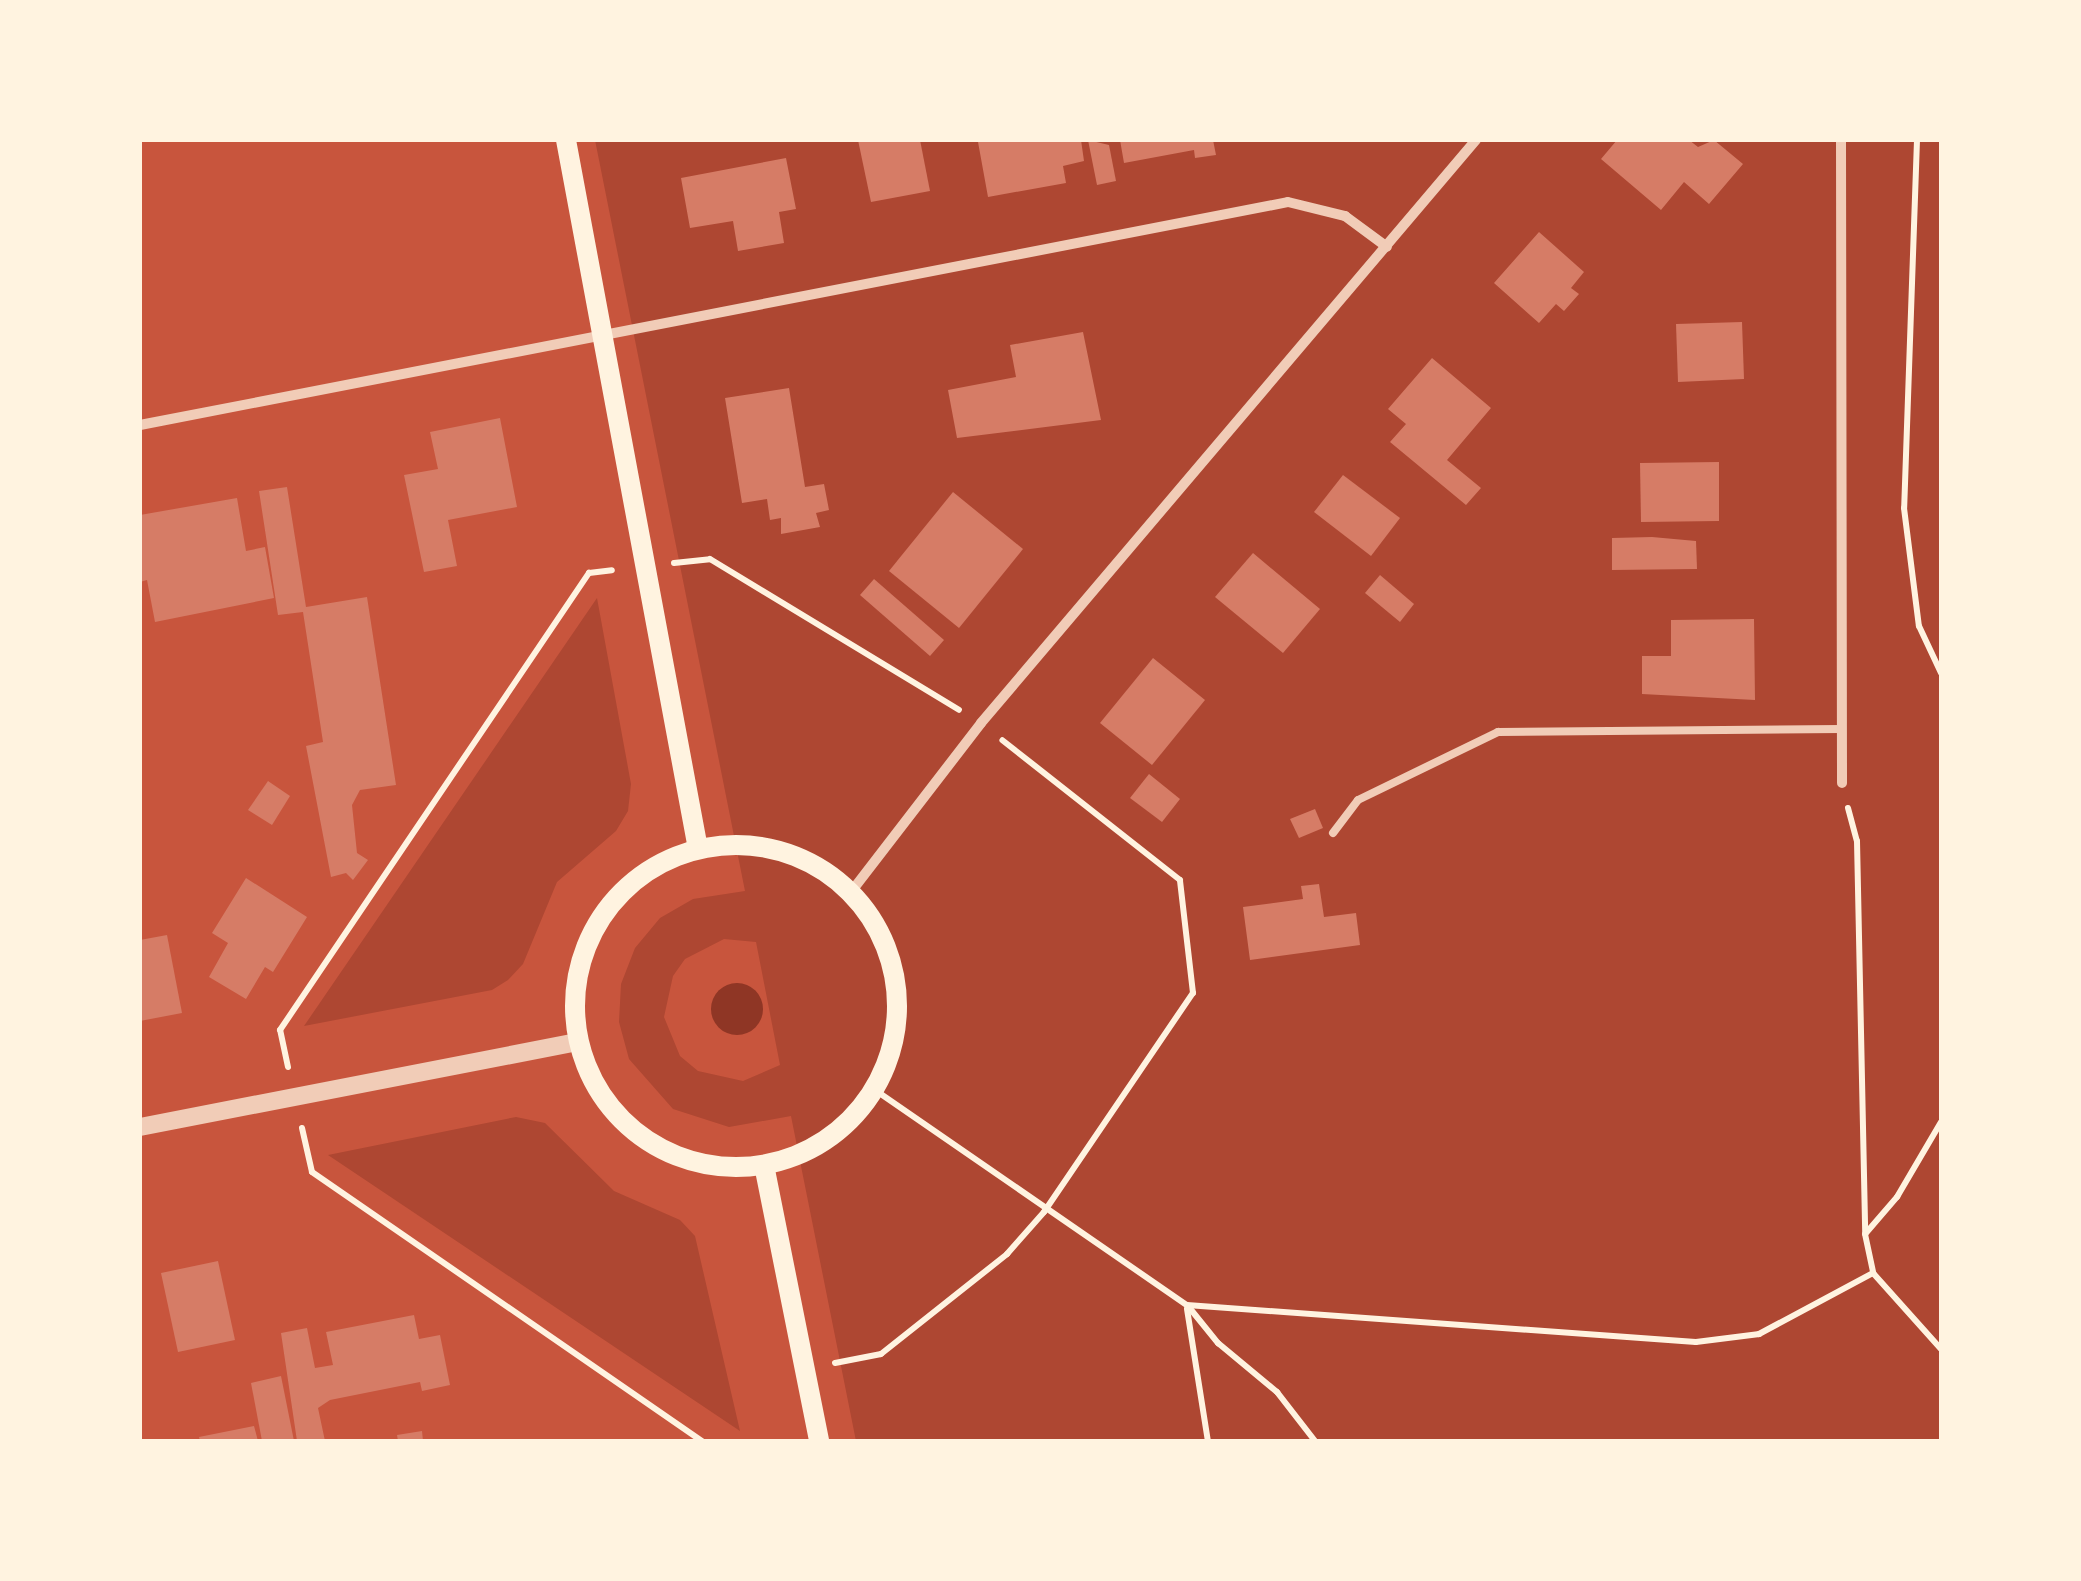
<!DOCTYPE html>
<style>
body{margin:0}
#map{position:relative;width:2081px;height:1581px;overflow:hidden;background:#c8553d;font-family:"PT Sans",sans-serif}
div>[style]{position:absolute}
.green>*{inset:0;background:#ae4732}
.water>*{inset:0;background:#8f3625}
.round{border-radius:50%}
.building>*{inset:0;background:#d67c66}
.path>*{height:6px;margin:-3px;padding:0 3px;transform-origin:3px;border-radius:3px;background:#fff3e0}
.service>*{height:8px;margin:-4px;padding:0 4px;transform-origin:4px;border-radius:4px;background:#f1ccb7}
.minor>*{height:10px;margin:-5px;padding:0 5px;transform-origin:5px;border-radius:5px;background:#f1ccb7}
.tertiary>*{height:18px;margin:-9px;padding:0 9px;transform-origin:9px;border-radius:9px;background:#f1ccb7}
.secondary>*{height:20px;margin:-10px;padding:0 10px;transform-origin:10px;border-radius:10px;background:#fff3e0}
.secondary>.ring{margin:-10px;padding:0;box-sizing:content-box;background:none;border:20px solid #fff3e0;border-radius:50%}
span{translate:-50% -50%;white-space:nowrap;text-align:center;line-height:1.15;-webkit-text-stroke:8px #fff3e0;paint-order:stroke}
.frame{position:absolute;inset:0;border:142px solid #fff3e0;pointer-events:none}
</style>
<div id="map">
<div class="green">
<div style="clip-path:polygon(evenodd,595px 140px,1941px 140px,1941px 1441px,856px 1441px,791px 1116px,729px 1127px,673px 1109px,629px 1059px,619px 1022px,621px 984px,635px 948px,660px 918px,693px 899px,745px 891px,595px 140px,724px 939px,756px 942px,780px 1065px,743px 1081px,698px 1071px,680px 1056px,664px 1017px,673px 976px,685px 959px,724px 939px)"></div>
<div style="clip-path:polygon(597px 598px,631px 784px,628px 811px,616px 831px,557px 882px,523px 964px,508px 980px,492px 990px,304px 1026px)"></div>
<div style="clip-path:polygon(516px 1117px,545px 1123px,614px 1191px,680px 1220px,695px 1236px,740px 1431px,328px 1155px)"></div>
</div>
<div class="water">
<div class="round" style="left:711px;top:983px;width:52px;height:52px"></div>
</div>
<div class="building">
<div style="clip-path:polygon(858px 140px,920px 140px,930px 191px,871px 202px)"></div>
<div style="clip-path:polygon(1081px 140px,1084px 161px,1063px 166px,1066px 183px,988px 197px,978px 142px)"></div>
<div style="clip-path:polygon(1088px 140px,1109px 145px,1116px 181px,1097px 185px)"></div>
<div style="clip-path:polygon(1120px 140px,1213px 140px,1216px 155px,1195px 158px,1194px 150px,1124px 163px)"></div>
<div style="clip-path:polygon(1617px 140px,1689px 140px,1698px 147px,1714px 140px,1743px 164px,1709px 204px,1684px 182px,1661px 210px,1601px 159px)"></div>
<div style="clip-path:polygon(786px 158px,796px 209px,779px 212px,784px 243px,738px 251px,733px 221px,690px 228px,681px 178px)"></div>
<div style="clip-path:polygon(1539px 232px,1584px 272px,1571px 288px,1579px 294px,1564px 311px,1556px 304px,1539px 323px,1494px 283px)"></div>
<div style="clip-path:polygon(1742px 322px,1744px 379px,1678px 382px,1676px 324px)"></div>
<div style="clip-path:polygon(1083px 332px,1101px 420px,957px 438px,948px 390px,1016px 377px,1010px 345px)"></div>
<div style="clip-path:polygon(1432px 358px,1491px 408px,1447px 460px,1481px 488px,1466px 505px,1390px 442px,1406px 424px,1388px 409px)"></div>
<div style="clip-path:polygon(789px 388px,805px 487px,824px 484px,829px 510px,816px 513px,820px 527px,781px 534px,781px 518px,770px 520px,767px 499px,742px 503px,725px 398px)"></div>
<div style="clip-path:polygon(500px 418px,517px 507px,448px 520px,457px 566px,424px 572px,404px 475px,438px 469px,430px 432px)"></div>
<div style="clip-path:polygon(1719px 462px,1719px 521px,1641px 522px,1640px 463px)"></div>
<div style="clip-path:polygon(1343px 475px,1400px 518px,1371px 556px,1314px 512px)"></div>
<div style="clip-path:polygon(287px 487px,306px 607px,367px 597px,396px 785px,360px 790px,352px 805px,357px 853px,368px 860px,353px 880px,346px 873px,331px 877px,306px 746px,323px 742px,303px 612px,278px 615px,259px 491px)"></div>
<div style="clip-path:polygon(953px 492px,1023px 549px,959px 628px,889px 571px)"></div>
<div style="clip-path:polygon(237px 498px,246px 551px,265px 547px,274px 598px,155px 622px,147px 580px,140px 582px,140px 515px)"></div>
<div style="clip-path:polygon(1652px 537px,1696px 541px,1697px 569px,1612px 570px,1612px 538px)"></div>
<div style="clip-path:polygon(1253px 553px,1320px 609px,1283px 653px,1215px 597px)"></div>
<div style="clip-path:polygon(1380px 575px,1414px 604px,1400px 622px,1365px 593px)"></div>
<div style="clip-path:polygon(874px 579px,944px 640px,930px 656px,860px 595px)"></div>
<div style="clip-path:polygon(1754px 619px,1755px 700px,1642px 694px,1642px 656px,1671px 656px,1671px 620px)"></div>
<div style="clip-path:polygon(1153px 658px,1205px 700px,1152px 765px,1100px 723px)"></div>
<div style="clip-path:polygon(1149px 774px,1180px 799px,1162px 822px,1130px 798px)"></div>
<div style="clip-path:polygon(268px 781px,290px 796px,272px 825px,248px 810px)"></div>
<div style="clip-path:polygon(1315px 809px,1323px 828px,1299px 838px,1290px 819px)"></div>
<div style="clip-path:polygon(246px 878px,307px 917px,273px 972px,265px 967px,246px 999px,209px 977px,228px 943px,212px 933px)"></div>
<div style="clip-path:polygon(1319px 884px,1324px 917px,1356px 913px,1360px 945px,1250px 960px,1243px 907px,1303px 899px,1301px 886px)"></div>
<div style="clip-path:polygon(167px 935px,182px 1013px,140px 1021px,140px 940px)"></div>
<div style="clip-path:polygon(218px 1261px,235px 1340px,178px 1352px,161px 1273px)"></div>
<div style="clip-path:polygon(414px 1315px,419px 1339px,440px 1335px,450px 1385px,422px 1391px,420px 1382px,330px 1400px,318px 1408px,325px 1441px,297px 1441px,281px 1333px,307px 1328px,315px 1368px,333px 1365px,326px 1332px)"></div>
<div style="clip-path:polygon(281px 1376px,294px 1441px,262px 1441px,251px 1383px)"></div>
<div style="clip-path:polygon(254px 1426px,258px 1441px,200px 1441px,199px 1437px)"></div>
<div style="clip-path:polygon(422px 1431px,423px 1441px,398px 1441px,397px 1435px)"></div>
</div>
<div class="path">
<div style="left:1917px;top:140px;width:368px;rotate:92deg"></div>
<div style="left:1904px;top:508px;width:119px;rotate:82.8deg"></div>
<div style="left:1919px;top:626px;width:52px;rotate:64.9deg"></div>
<div style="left:674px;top:563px;width:36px;rotate:-6deg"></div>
<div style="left:710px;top:559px;width:291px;rotate:31.2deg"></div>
<div style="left:1848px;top:808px;width:34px;rotate:75deg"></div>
<div style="left:1857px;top:841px;width:393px;rotate:88.8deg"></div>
<div style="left:1865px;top:1234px;width:40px;rotate:78deg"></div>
<div style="left:1873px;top:1273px;width:102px;rotate:48.2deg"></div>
<div style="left:288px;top:1067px;width:38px;rotate:-102deg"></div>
<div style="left:280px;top:1030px;width:552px;rotate:-55.94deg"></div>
<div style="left:589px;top:573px;width:23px;rotate:-7deg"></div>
<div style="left:875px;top:1090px;width:379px;rotate:34.6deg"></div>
<div style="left:1187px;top:1305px;width:510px;rotate:4.16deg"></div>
<div style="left:1696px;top:1342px;width:64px;rotate:-7.2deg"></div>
<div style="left:1759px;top:1334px;width:129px;rotate:-28.2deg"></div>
<div style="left:302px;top:1128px;width:45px;rotate:77.2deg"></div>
<div style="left:312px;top:1172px;width:474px;rotate:34.6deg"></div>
<div style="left:1866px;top:1233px;width:48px;rotate:-49.3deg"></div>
<div style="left:1897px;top:1197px;width:87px;rotate:-59.6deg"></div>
<div style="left:1188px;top:1306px;width:48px;rotate:51deg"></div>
<div style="left:1218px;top:1343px;width:77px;rotate:39.7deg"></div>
<div style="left:1277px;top:1392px;width:62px;rotate:52.2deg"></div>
<div style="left:1187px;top:1309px;width:134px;rotate:81deg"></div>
<div style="left:835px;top:1363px;width:47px;rotate:-11.1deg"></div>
<div style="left:881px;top:1354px;width:161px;rotate:-38.4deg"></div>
<div style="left:1007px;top:1254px;width:56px;rotate:-48.6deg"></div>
<div style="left:1044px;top:1212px;width:265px;rotate:-55.8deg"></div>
<div style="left:1193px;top:993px;width:114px;rotate:-96.6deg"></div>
<div style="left:1180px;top:880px;width:226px;rotate:-141.8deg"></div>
</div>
<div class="service">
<div style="left:1333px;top:833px;width:41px;rotate:-52.9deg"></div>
<div style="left:1358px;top:800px;width:156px;rotate:-25.9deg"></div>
<div style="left:1498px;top:732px;width:343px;rotate:-0.5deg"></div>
</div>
<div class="minor">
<div style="left:1841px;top:140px;width:643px;rotate:89.91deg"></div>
<div style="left:140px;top:425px;width:1169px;rotate:-10.99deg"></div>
<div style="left:1288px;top:202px;width:59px;rotate:13.8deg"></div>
<div style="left:1345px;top:216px;width:52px;rotate:36.4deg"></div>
<div style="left:851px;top:892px;width:213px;rotate:-52.4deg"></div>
<div style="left:981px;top:723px;width:765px;rotate:-49.67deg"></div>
</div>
<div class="tertiary">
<div style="left:140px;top:1127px;width:446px;rotate:-11deg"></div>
</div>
<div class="secondary">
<div style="left:566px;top:140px;width:721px;rotate:79.45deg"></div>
<div class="ring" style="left:575px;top:845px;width:302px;height:302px"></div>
<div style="left:764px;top:1165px;width:281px;rotate:78.7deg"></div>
</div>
<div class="frame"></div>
</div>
